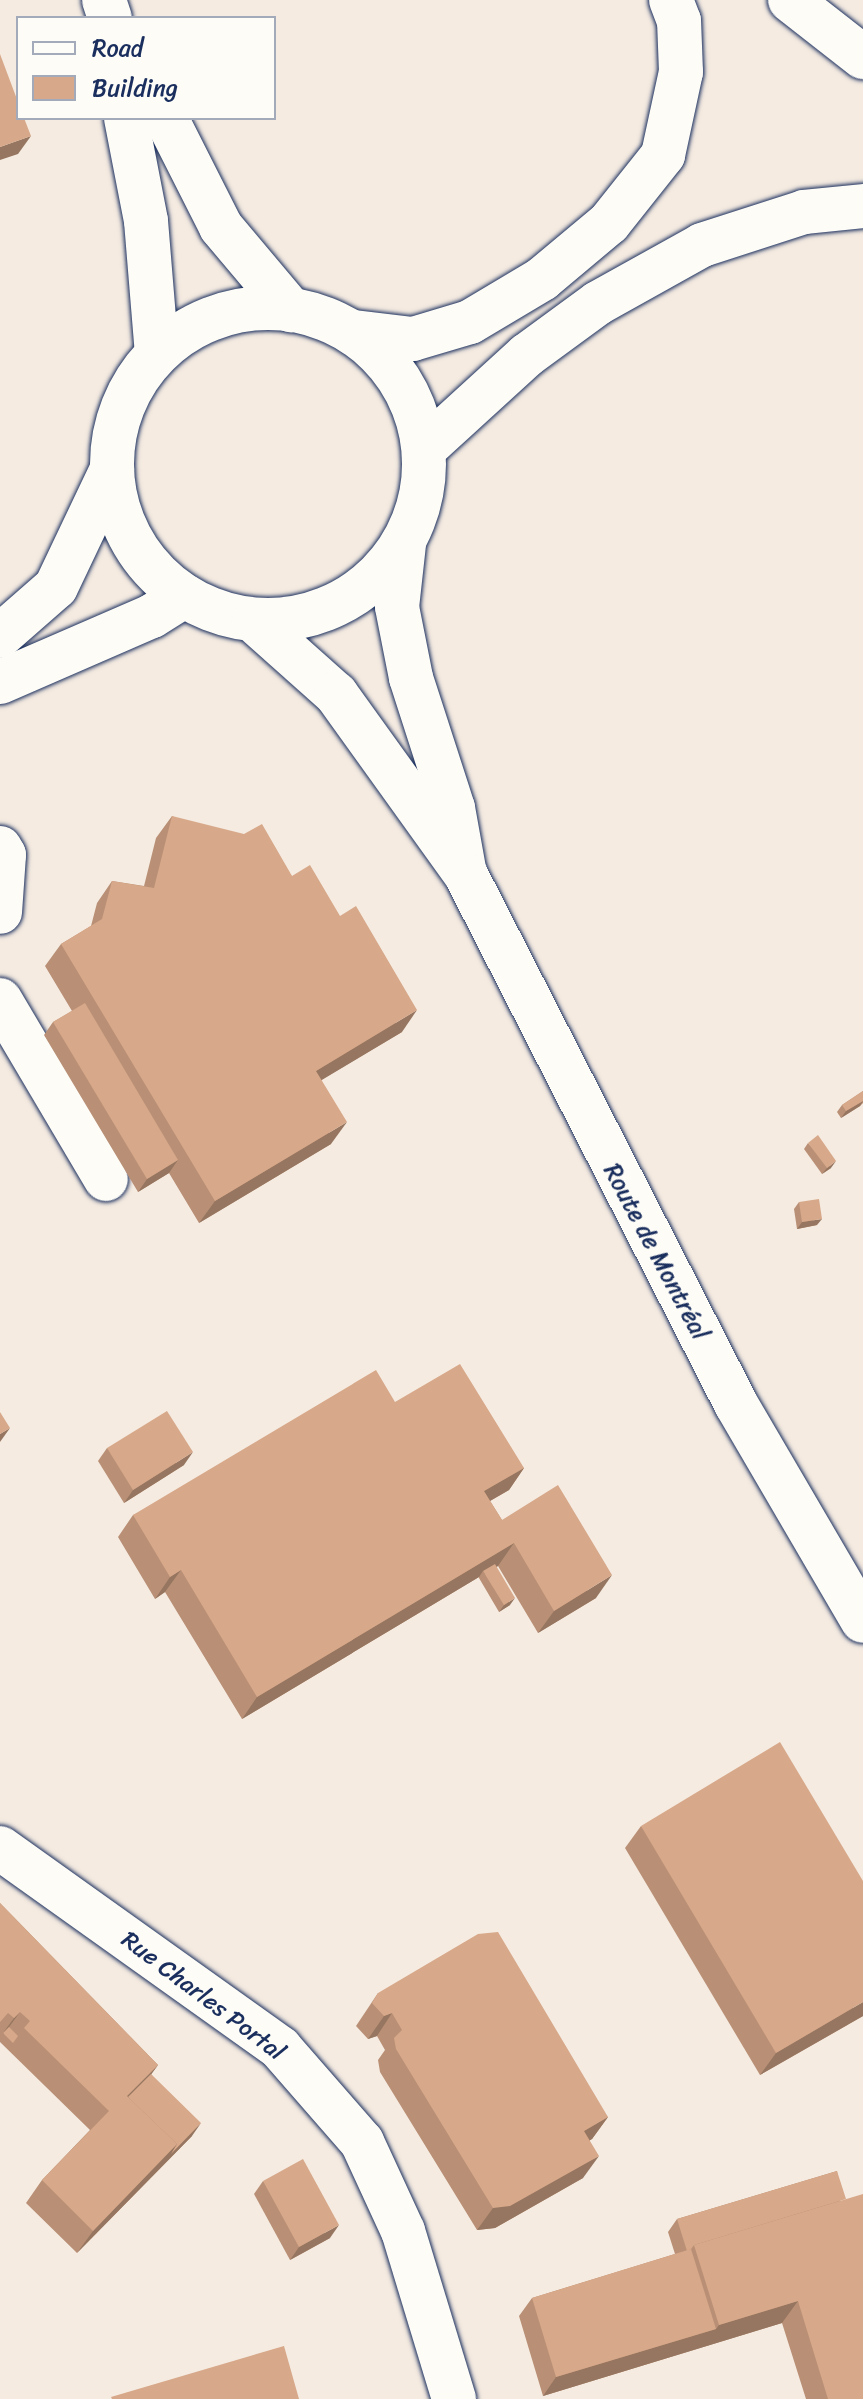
<!DOCTYPE html>
<meta charset="utf-8">
<style>
body{margin:0}
#map{position:relative;width:863px;height:2399px;overflow:hidden;background:#f5ebe1;font-family:Sriracha,sans-serif}
div>[style]{position:absolute}
.roads{filter:drop-shadow(0 0 2px #1b2f5e) drop-shadow(0 0 2px #1b2f5e)}
.minor>*{height:44px;margin:-22px;padding:0 22px;transform-origin:22px;border-radius:22px;background:#fdfcf7}
.major>*{height:44px;margin:-22px;padding:0 22px;transform-origin:22px;border-radius:22px;background:#fdfcf7}
.major>.ring{margin:-22px;padding:0;box-sizing:content-box;background:none;border:44px solid #fdfcf7;border-radius:50%}
.wall>*{inset:0;background:#b99076}
.shaded-wall>*{inset:0;background:#967660}
.building>*{inset:0;background:#d7a889}
span{translate:-50% -50%;white-space:nowrap;text-align:center;line-height:1.15;-webkit-text-stroke:6px #fdfcf7;paint-order:stroke}
.street-label{font-size:24px;color:#1b2f5e}
.legend{position:absolute;left:16px;top:16px;width:260px;height:104px;box-sizing:border-box;background:#fdfcf7;border:2px solid #a3aaba;margin:0;padding:10px 14px;list-style:none;font-size:24px;color:#1b2f5e}
.legend li{display:flex;align-items:center;gap:16px;height:40px}
.legend b{width:40px;border:2px solid #a3aaba}
</style>
<div id="map">
<div class="roads">
<div class="minor">
<div style="left:0;top:636px;width:74px;rotate:-41.2deg"></div>
<div style="left:56px;top:587px;width:131px;rotate:-64.6deg"></div>
<div style="left:0;top:682px;width:166px;rotate:-23.5deg"></div>
<div style="left:152px;top:616px;width:38px;rotate:-32deg"></div>
<div style="left:0;top:848px;width:8px;rotate:60deg"></div>
<div style="left:4px;top:855px;width:57px;rotate:94deg"></div>
<div style="left:0;top:1000px;width:208px;rotate:59.4deg"></div>
<div style="left:0;top:1848px;width:344px;rotate:35.5deg"></div>
<div style="left:280px;top:2048px;width:125px;rotate:48.9deg"></div>
<div style="left:362px;top:2142px;width:98px;rotate:65.3deg"></div>
<div style="left:403px;top:2231px;width:176px;rotate:73.1deg"></div>
</div>
<div class="major">
<div style="left:104px;top:0;width:19px;rotate:72deg"></div>
<div style="left:790px;top:0;width:93px;rotate:38deg"></div>
<div style="left:126px;top:118px;width:105px;rotate:79deg"></div>
<div style="left:146px;top:221px;width:133px;rotate:85.3deg"></div>
<div style="left:166px;top:118px;width:122px;rotate:63.2deg"></div>
<div style="left:221px;top:227px;width:109px;rotate:49.9deg"></div>
<div class="ring" style="left:112px;top:308px;width:268px;height:268px"></div>
<div style="left:354px;top:332px;width:59px;rotate:6.8deg"></div>
<div style="left:413px;top:339px;width:59px;rotate:-16.6deg"></div>
<div style="left:470px;top:322px;width:84px;rotate:-30.8deg"></div>
<div style="left:542px;top:279px;width:87px;rotate:-39.9deg"></div>
<div style="left:609px;top:223px;width:87px;rotate:-51.5deg"></div>
<div style="left:663px;top:155px;width:85px;rotate:-77.8deg"></div>
<div style="left:681px;top:72px;width:51px;rotate:-92.2deg"></div>
<div style="left:679px;top:21px;width:22px;rotate:-111deg"></div>
<div style="left:424px;top:449px;width:139px;rotate:-42.4deg"></div>
<div style="left:527px;top:355px;width:88px;rotate:-36.2deg"></div>
<div style="left:598px;top:303px;width:119px;rotate:-29.1deg"></div>
<div style="left:702px;top:245px;width:107px;rotate:-17.9deg"></div>
<div style="left:804px;top:212px;width:59px;rotate:-5.8deg"></div>
<div style="left:404px;top:544px;width:63px;rotate:96.3deg"></div>
<div style="left:397px;top:607px;width:72px;rotate:78.8deg"></div>
<div style="left:411px;top:678px;width:137px;rotate:72.1deg"></div>
<div style="left:453px;top:808px;width:62px;rotate:79.8deg"></div>
<div style="left:254px;top:621px;width:110px;rotate:41.7deg"></div>
<div style="left:336px;top:694px;width:223px;rotate:54.3deg"></div>
<div style="left:466px;top:875px;width:594px;rotate:62.96deg"></div>
<div style="left:736px;top:1404px;width:251px;rotate:59.7deg"></div>
</div>
</div>
<div class="wall">
<div style="clip-path:polygon(172px 816px,292px 876px,402px 1032px,321px 1080px,331px 1144px,199px 1223px,169px 1173px,138px 1192px,44px 1035px,53px 1022px,72px 1011px,45px 966px,61px 944px,91px 926px,97px 903px,112px 881px,144px 886px,156px 838px)"></div>
<div style="clip-path:polygon(863px 1091px,863px 1103px,860px 1106px,841px 1118px,837px 1112px,842px 1105px)"></div>
<div style="clip-path:polygon(808px 1143px,831px 1168px,822px 1174px,804px 1149px)"></div>
<div style="clip-path:polygon(799px 1202px,817px 1225px,797px 1229px,794px 1209px)"></div>
<div style="clip-path:polygon(395px 1402px,524px 1468px,509px 1490px,490px 1501px,502px 1520px,596px 1598px,538px 1633px,498px 1566px,496px 1567px,510px 1605px,499px 1612px,479px 1578px,479px 1577px,242px 1719px,165px 1592px,155px 1599px,118px 1537px,133px 1515px)"></div>
<div style="clip-path:polygon(107px 1448px,184px 1465px,124px 1503px,98px 1461px)"></div>
<div style="clip-path:polygon(641px 1826px,863px 2016px,760px 2075px,625px 1848px)"></div>
<div style="clip-path:polygon(0 1903px,158px 2065px,151px 2074px,192px 2136px,77px 2253px,26px 2203px,42px 2180px,90px 2130px,0 2042px)"></div>
<div style="clip-path:polygon(378px 1993px,608px 2117px,592px 2139px,590px 2140px,583px 2178px,495px 2228px,477px 2230px,380px 2072px,378px 2060px,385px 2050px,377px 2036px,368px 2039px,356px 2026px)"></div>
<div style="clip-path:polygon(837px 2171px,863px 2399px,806px 2399px,782px 2323px,543px 2396px,519px 2316px,532px 2298px,675px 2254px,668px 2232px,677px 2219px)"></div>
<div style="clip-path:polygon(263px 2181px,330px 2238px,290px 2260px,254px 2194px)"></div>
</div>
<div class="shaded-wall">
<div style="clip-path:polygon(31px 136px,18px 154px,0 160px,0 147px)"></div>
<div style="clip-path:polygon(417px 1010px,402px 1032px,300px 1093px,316px 1071px)"></div>
<div style="clip-path:polygon(863px 1101px,860px 1106px,841px 1118px,846px 1111px)"></div>
<div style="clip-path:polygon(347px 1122px,331px 1144px,199px 1223px,215px 1201px)"></div>
<div style="clip-path:polygon(178px 1160px,169px 1173px,138px 1192px,147px 1179px)"></div>
<div style="clip-path:polygon(836px 1161px,831px 1168px,822px 1174px,827px 1168px)"></div>
<div style="clip-path:polygon(822px 1219px,817px 1225px,797px 1229px,802px 1222px)"></div>
<div style="clip-path:polygon(10px 1428px,0 1442px,0 1434px)"></div>
<div style="clip-path:polygon(193px 1452px,184px 1465px,124px 1503px,133px 1490px)"></div>
<div style="clip-path:polygon(524px 1468px,509px 1490px,469px 1513px,484px 1491px)"></div>
<div style="clip-path:polygon(514px 1543px,498px 1566px,485px 1574px,483px 1571px,479px 1577px,242px 1719px,257px 1697px)"></div>
<div style="clip-path:polygon(181px 1570px,165px 1592px,155px 1599px,170px 1577px)"></div>
<div style="clip-path:polygon(612px 1575px,596px 1598px,538px 1633px,554px 1611px)"></div>
<div style="clip-path:polygon(515px 1598px,510px 1605px,499px 1612px,504px 1605px)"></div>
<div style="clip-path:polygon(863px 2002px,863px 2016px,760px 2075px,776px 2053px)"></div>
<div style="clip-path:polygon(20px 2012px,4px 2034px,3px 2033px,14px 2018px)"></div>
<div style="clip-path:polygon(392px 2013px,377px 2036px,368px 2039px,384px 2016px)"></div>
<div style="clip-path:polygon(158px 2065px,142px 2087px,123px 2107px,127px 2096px)"></div>
<div style="clip-path:polygon(608px 2117px,592px 2139px,569px 2153px,584px 2131px)"></div>
<div style="clip-path:polygon(201px 2123px,192px 2136px,77px 2253px,93px 2231px,177px 2144px)"></div>
<div style="clip-path:polygon(599px 2156px,583px 2178px,495px 2228px,477px 2230px,493px 2208px)"></div>
<div style="clip-path:polygon(339px 2225px,330px 2238px,290px 2260px,299px 2247px)"></div>
<div style="clip-path:polygon(798px 2301px,782px 2323px,543px 2396px,556px 2377px,716px 2329px,719px 2325px)"></div>
</div>
<div class="building">
<div style="clip-path:polygon(0 54px,18px 102px,18px 118px,24px 118px,31px 136px,0 147px)"></div>
<div style="clip-path:polygon(172px 816px,244px 834px,262px 824px,292px 876px,310px 865px,340px 916px,356px 906px,417px 1010px,316px 1071px,347px 1122px,215px 1201px,61px 944px,102px 919px,112px 881px,154px 888px)"></div>
<div style="clip-path:polygon(85px 1003px,178px 1160px,147px 1179px,53px 1022px)"></div>
<div style="clip-path:polygon(863px 1091px,863px 1101px,846px 1111px,842px 1105px)"></div>
<div style="clip-path:polygon(818px 1135px,836px 1161px,827px 1168px,808px 1143px)"></div>
<div style="clip-path:polygon(819px 1199px,822px 1219px,802px 1222px,799px 1202px)"></div>
<div style="clip-path:polygon(460px 1364px,524px 1468px,484px 1491px,502px 1520px,558px 1485px,612px 1575px,554px 1611px,514px 1543px,257px 1697px,181px 1570px,170px 1577px,133px 1515px,376px 1370px,395px 1402px)"></div>
<div style="clip-path:polygon(167px 1411px,193px 1452px,133px 1490px,107px 1448px)"></div>
<div style="clip-path:polygon(0 1412px,10px 1428px,0 1434px)"></div>
<div style="clip-path:polygon(495px 1564px,515px 1598px,504px 1605px,483px 1571px)"></div>
<div style="clip-path:polygon(780px 1742px,863px 1881px,863px 2002px,776px 2053px,641px 1826px)"></div>
<div style="clip-path:polygon(0 1903px,158px 2065px,127px 2096px,177px 2144px,93px 2231px,42px 2180px,109px 2111px,24px 2028px,30px 2021px,20px 2012px,14px 2018px,8px 2013px,0 2022px)"></div>
<div style="clip-path:polygon(498px 1932px,608px 2117px,584px 2131px,599px 2156px,510px 2206px,493px 2208px,396px 2049px,394px 2038px,402px 2030px,392px 2013px,384px 2016px,372px 2003px,378px 1993px,478px 1934px)"></div>
<div style="clip-path:polygon(9px 2027px,18px 2036px,13px 2043px,3px 2033px)"></div>
<div style="clip-path:polygon(151px 2074px,201px 2123px,171px 2154px,177px 2144px,128px 2097px)"></div>
<div style="clip-path:polygon(303px 2159px,339px 2225px,299px 2247px,263px 2181px)"></div>
<div style="clip-path:polygon(837px 2171px,846px 2199px,694px 2245px,691px 2249px,687px 2251px,677px 2219px)"></div>
<div style="clip-path:polygon(863px 2194px,863px 2399px,828px 2399px,798px 2301px,719px 2325px,694px 2245px)"></div>
<div style="clip-path:polygon(691px 2249px,716px 2329px,556px 2377px,532px 2298px)"></div>
<div style="clip-path:polygon(284px 2346px,299px 2399px,112px 2399px,111px 2397px)"></div>
</div>
<div class="street-label">
<span style="left:656px;top:1252px;rotate:62deg">Route de Montréal</span>
<span style="left:203px;top:1996px;rotate:37deg">Rue Charles Portal</span>
</div>
<ul class="legend">
<li><b style="height:10px;background:#fdfcf7"></b>Road</li>
<li><b style="height:22px;background:#d7a889"></b>Building</li>
</ul>
</div>
